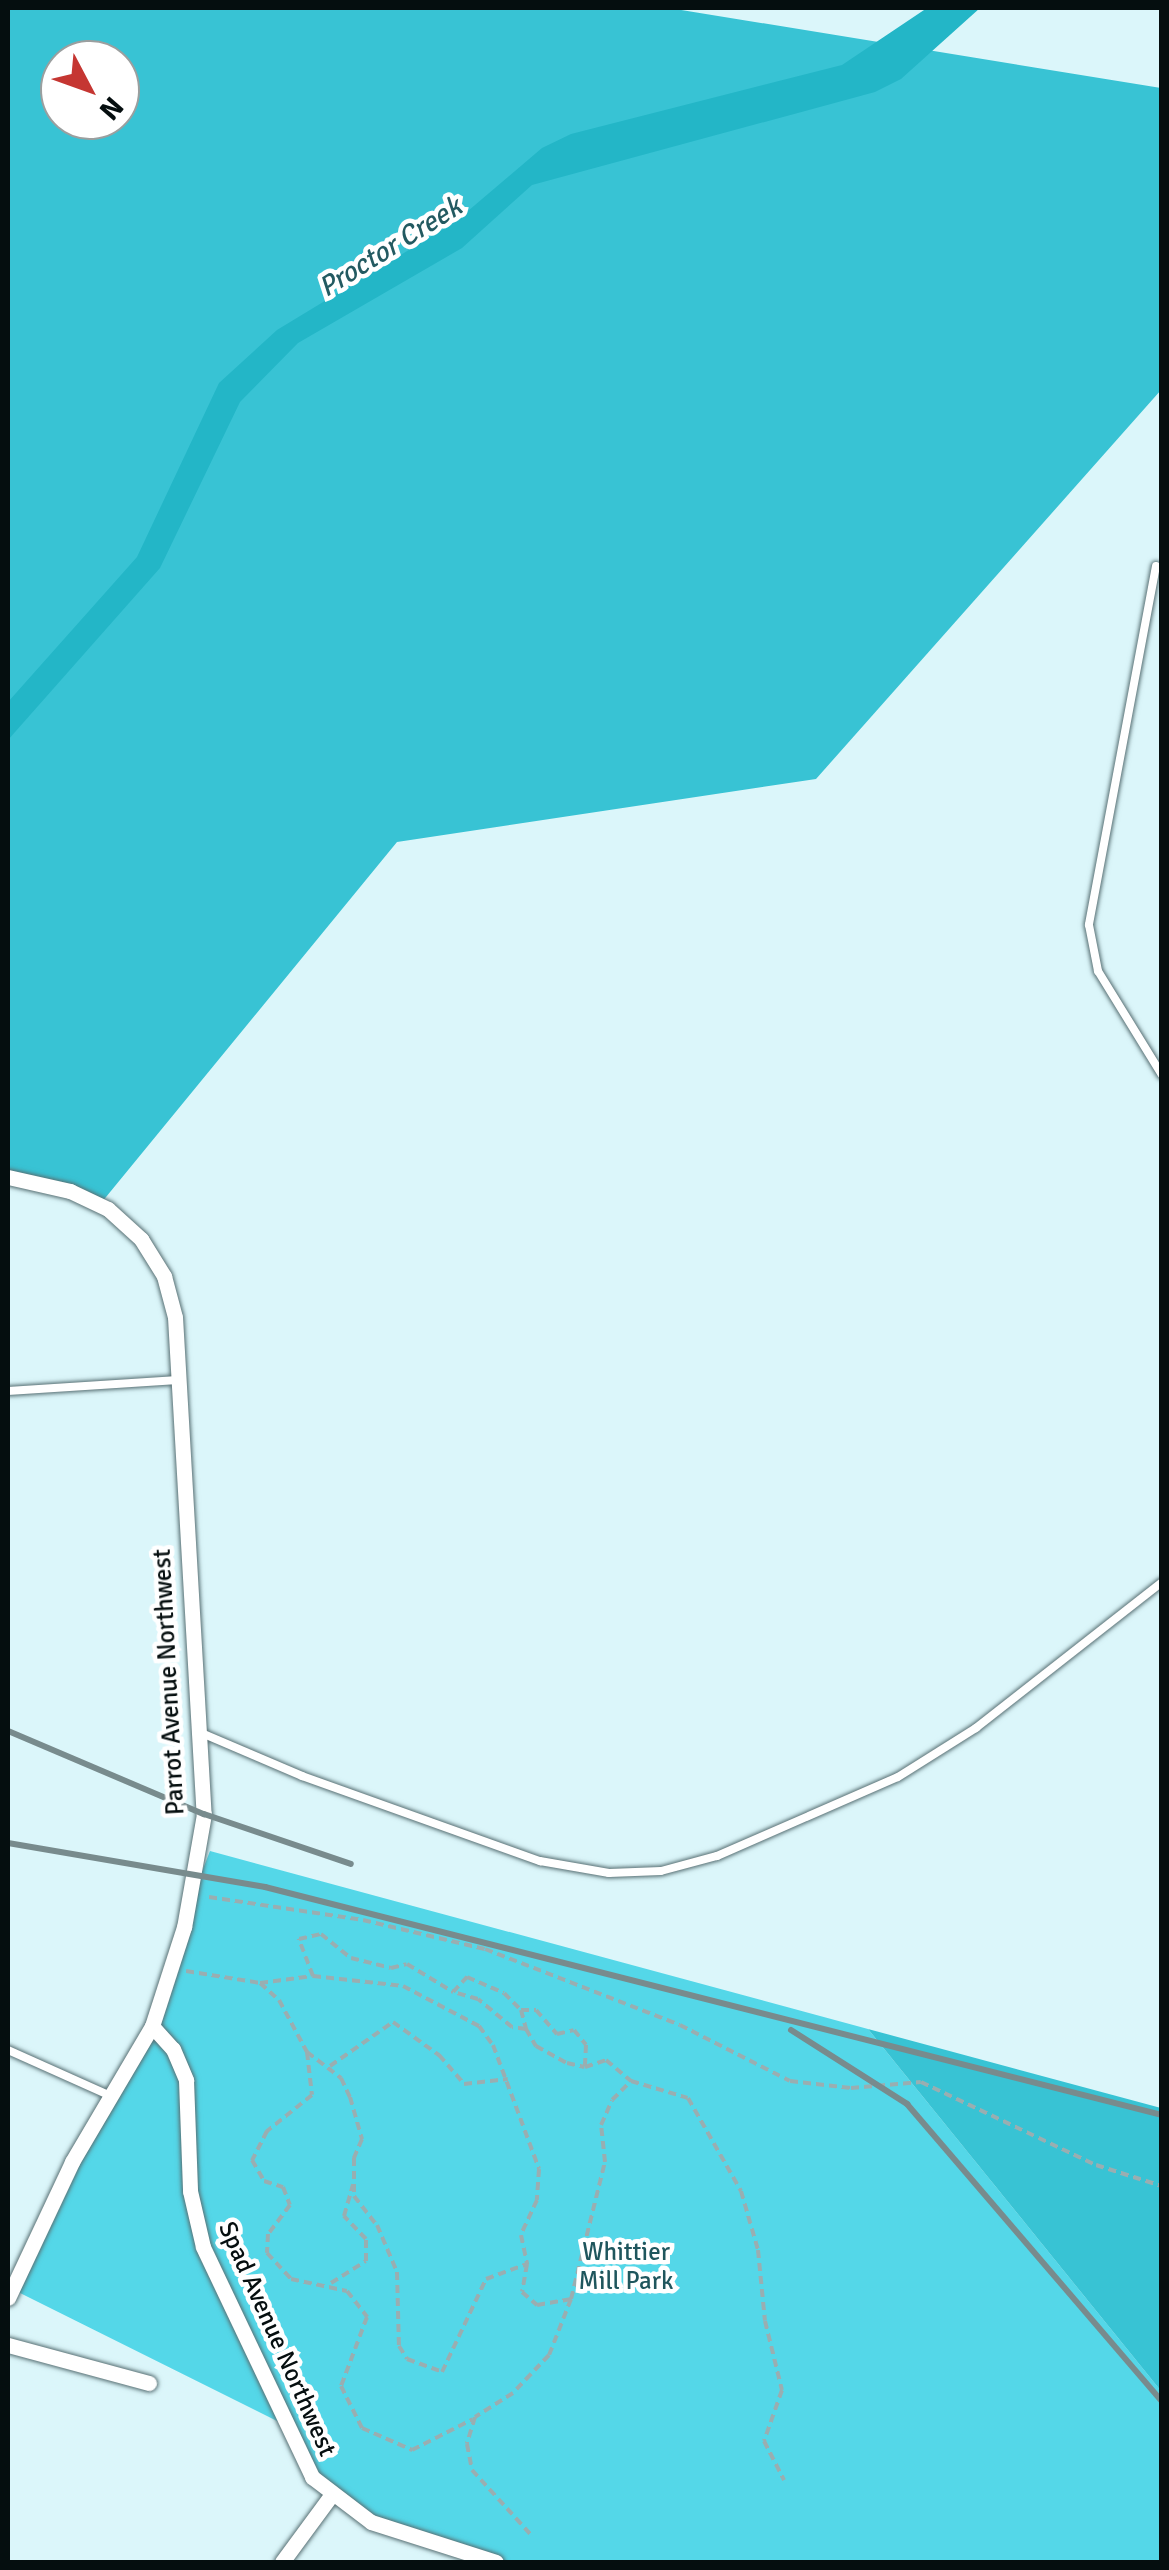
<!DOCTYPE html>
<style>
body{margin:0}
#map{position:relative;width:1169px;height:2570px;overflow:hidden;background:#dbf6fa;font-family:Signika,sans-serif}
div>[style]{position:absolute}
.green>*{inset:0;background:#54d7e8}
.forest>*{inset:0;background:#38c3d4}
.water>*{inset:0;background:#23b6c7}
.path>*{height:4px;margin-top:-2px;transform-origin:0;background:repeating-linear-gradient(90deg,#99aeb1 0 8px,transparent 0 13px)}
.roads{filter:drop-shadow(0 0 2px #587074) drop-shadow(0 0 2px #587074)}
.lane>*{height:8px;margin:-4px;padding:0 4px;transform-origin:4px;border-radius:4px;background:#fff}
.street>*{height:15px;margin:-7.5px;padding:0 7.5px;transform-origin:7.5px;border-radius:7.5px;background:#fff}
.rail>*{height:6px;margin:-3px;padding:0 3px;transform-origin:3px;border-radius:3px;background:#788b8d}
span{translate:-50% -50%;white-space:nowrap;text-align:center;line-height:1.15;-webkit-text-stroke:9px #fff;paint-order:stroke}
.street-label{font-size:25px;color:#050e0f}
.park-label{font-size:25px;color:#1f565d}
.water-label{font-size:28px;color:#235a61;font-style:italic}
.frame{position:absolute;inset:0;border:10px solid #050e0f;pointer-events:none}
.north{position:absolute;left:40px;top:40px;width:100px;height:100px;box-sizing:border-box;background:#fff;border:2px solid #9b9f9f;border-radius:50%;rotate:131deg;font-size:28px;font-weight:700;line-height:40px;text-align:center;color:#050e0f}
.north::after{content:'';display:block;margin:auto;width:35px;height:45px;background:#c53632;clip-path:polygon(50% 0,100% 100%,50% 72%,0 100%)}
</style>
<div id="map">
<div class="green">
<div style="clip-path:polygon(210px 1851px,868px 2029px,1161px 2391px,1161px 2562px,480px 2562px,330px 2497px,285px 2425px,14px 2290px,149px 2028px,193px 1873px,201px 1874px)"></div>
</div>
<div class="forest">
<div style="clip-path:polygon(evenodd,8px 8px,669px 8px,1161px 88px,1161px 390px,816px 779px,397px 842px,97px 1208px,8px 1179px,8px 8px,60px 60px,120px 60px,120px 120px,60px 120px,60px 60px)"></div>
<div style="clip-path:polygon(868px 2029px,1161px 2108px,1161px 2391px)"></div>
</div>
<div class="water">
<div style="clip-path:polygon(927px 8px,980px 8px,901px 79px,875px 92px,532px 185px,462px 248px,298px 343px,240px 402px,160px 568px,8px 740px,8px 702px,137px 557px,219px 383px,277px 330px,455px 222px,542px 148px,571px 134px,842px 65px)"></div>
</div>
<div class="path">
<div style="left:209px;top:1897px;width:156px;rotate:8.5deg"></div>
<div style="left:363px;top:1920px;width:125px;rotate:13.4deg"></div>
<div style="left:485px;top:1949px;width:209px;rotate:21.3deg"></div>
<div style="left:680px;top:2025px;width:123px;rotate:27deg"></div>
<div style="left:790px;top:2081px;width:61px;rotate:6.5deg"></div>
<div style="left:851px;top:2088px;width:70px;rotate:-4.9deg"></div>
<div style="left:921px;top:2082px;width:194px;rotate:25.4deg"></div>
<div style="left:1096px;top:2165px;width:69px;rotate:17.7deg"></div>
<div style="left:186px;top:1971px;width:75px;rotate:9.2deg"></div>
<div style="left:260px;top:1983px;width:53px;rotate:-7.5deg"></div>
<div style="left:313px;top:1976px;width:91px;rotate:6.3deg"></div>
<div style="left:403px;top:1986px;width:86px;rotate:27.8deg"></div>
<div style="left:479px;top:2026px;width:24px;rotate:54deg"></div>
<div style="left:493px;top:2045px;width:132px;rotate:69.6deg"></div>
<div style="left:539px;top:2169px;width:31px;rotate:94deg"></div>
<div style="left:537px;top:2200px;width:38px;rotate:115deg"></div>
<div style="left:521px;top:2235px;width:30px;rotate:78deg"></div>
<div style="left:527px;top:2264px;width:28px;rotate:100deg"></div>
<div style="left:522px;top:2292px;width:20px;rotate:41deg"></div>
<div style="left:537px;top:2305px;width:35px;rotate:-10deg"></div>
<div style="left:571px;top:2299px;width:60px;rotate:111.4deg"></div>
<div style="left:549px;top:2355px;width:52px;rotate:133.5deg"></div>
<div style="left:513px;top:2393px;width:45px;rotate:147.7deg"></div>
<div style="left:475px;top:2417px;width:28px;rotate:107deg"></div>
<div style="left:467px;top:2444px;width:26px;rotate:79deg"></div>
<div style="left:472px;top:2470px;width:89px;rotate:47.7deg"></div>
<div style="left:313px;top:1976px;width:40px;rotate:-111deg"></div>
<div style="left:299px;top:1939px;width:23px;rotate:-13deg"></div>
<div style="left:321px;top:1934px;width:38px;rotate:39deg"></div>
<div style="left:351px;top:1958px;width:41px;rotate:14deg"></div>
<div style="left:391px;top:1968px;width:16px;rotate:-14deg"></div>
<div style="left:407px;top:1964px;width:54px;rotate:31.3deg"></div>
<div style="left:453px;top:1992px;width:21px;rotate:-47deg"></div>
<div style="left:467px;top:1977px;width:40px;rotate:23.4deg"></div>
<div style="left:504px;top:1993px;width:24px;rotate:45deg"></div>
<div style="left:521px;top:2010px;width:20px;rotate:75deg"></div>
<div style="left:526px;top:2029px;width:14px;rotate:-172deg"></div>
<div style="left:512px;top:2027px;width:44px;rotate:-140.5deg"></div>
<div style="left:478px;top:1999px;width:26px;rotate:-164deg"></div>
<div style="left:260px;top:1983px;width:25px;rotate:42deg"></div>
<div style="left:279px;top:2000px;width:59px;rotate:61.7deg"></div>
<div style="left:307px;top:2052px;width:43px;rotate:83.4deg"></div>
<div style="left:312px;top:2095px;width:58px;rotate:141.3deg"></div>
<div style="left:267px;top:2131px;width:33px;rotate:117deg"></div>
<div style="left:252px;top:2160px;width:24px;rotate:60deg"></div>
<div style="left:264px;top:2181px;width:20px;rotate:18deg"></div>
<div style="left:283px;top:2187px;width:19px;rotate:69deg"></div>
<div style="left:290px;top:2205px;width:36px;rotate:127deg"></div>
<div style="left:268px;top:2234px;width:19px;rotate:93deg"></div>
<div style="left:267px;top:2253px;width:35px;rotate:47deg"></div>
<div style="left:291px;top:2279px;width:57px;rotate:12.1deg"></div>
<div style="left:347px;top:2291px;width:33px;rotate:52deg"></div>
<div style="left:367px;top:2317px;width:74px;rotate:110.6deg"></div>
<div style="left:341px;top:2386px;width:47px;rotate:63.4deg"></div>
<div style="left:362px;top:2428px;width:55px;rotate:23.7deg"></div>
<div style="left:412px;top:2450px;width:68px;rotate:-26.9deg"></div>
<div style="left:521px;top:2010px;width:15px"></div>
<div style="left:536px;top:2010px;width:32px;rotate:49deg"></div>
<div style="left:557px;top:2034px;width:17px;rotate:-13deg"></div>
<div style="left:574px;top:2030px;width:19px;rotate:51deg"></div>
<div style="left:586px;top:2045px;width:22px;rotate:93deg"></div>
<div style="left:526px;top:2029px;width:20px;rotate:60deg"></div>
<div style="left:536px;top:2046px;width:35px;rotate:29deg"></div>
<div style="left:567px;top:2063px;width:18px;rotate:13deg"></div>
<div style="left:585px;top:2067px;width:22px;rotate:-18deg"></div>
<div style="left:606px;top:2060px;width:33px;rotate:40deg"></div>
<div style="left:307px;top:2052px;width:43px;rotate:37.4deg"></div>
<div style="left:341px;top:2078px;width:21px;rotate:65deg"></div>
<div style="left:350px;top:2097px;width:44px;rotate:74.1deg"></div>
<div style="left:362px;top:2139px;width:21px;rotate:113deg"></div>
<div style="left:354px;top:2158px;width:38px;rotate:90deg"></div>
<div style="left:354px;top:2196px;width:37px;rotate:52deg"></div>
<div style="left:377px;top:2225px;width:51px;rotate:66.9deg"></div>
<div style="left:397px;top:2272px;width:74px;rotate:88.5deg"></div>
<div style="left:399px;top:2346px;width:15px;rotate:58deg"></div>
<div style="left:407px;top:2359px;width:37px;rotate:20deg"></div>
<div style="left:442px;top:2372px;width:103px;rotate:-64.7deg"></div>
<div style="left:486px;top:2279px;width:44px;rotate:-20.1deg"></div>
<div style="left:330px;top:2066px;width:77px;rotate:-34.9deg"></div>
<div style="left:393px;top:2022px;width:57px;rotate:35.7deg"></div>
<div style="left:439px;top:2055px;width:38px;rotate:49deg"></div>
<div style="left:464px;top:2084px;width:44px;rotate:-6.5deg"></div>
<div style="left:331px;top:2283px;width:41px;rotate:-32.2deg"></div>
<div style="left:366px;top:2261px;width:22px;rotate:-90deg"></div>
<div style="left:366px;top:2239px;width:32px;rotate:-134deg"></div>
<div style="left:344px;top:2216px;width:33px;rotate:-74deg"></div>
<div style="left:571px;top:2299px;width:141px;rotate:-76.1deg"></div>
<div style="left:605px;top:2162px;width:37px;rotate:-96deg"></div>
<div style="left:601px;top:2125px;width:27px;rotate:-66deg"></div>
<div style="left:612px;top:2100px;width:27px;rotate:-45deg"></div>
<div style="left:631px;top:2081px;width:59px;rotate:16.6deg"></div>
<div style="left:688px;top:2098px;width:107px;rotate:60.3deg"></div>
<div style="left:741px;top:2191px;width:61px;rotate:73.9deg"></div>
<div style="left:758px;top:2250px;width:71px;rotate:84.4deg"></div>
<div style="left:765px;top:2321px;width:71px;rotate:76.2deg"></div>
<div style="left:782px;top:2390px;width:54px;rotate:109.4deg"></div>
<div style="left:764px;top:2441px;width:44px;rotate:62.9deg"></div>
</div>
<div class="roads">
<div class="lane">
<div style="left:1156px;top:566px;width:365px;rotate:100.6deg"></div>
<div style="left:1089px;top:925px;width:47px;rotate:78.9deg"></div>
<div style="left:1098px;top:971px;width:122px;rotate:58.4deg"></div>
<div style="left:8px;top:1391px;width:170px;rotate:-3.7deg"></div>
<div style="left:199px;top:1732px;width:112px;rotate:23.1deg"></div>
<div style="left:302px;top:1776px;width:253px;rotate:19.7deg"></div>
<div style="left:540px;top:1861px;width:70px;rotate:9.9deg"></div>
<div style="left:609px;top:1873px;width:52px;rotate:-2.2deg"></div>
<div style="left:661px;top:1871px;width:58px;rotate:-15deg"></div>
<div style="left:717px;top:1856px;width:197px;rotate:-23.6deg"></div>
<div style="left:898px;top:1777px;width:92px;rotate:-32.1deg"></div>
<div style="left:976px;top:1728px;width:236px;rotate:-38.1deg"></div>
<div style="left:8px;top:2050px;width:115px;rotate:24.1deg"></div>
</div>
<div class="street">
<div style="left:8px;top:1177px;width:64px;rotate:12.7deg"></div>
<div style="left:70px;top:1191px;width:42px;rotate:25.3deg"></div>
<div style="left:108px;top:1209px;width:45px;rotate:42.3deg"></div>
<div style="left:141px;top:1239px;width:44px;rotate:58.1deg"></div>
<div style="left:164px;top:1276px;width:42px;rotate:75deg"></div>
<div style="left:175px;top:1317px;width:498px;rotate:86.7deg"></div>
<div style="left:204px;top:1814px;width:115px;rotate:100deg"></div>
<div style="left:184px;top:1927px;width:104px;rotate:107.9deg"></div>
<div style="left:152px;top:2026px;width:158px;rotate:120.5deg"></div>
<div style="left:72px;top:2162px;width:150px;rotate:115.2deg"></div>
<div style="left:152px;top:2026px;width:31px;rotate:48deg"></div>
<div style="left:173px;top:2049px;width:34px;rotate:67deg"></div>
<div style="left:186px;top:2080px;width:111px;rotate:87.9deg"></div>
<div style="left:190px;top:2191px;width:57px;rotate:76.9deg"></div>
<div style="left:203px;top:2247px;width:255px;rotate:64.6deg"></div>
<div style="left:312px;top:2477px;width:74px;rotate:37.3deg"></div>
<div style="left:371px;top:2522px;width:131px;rotate:17.7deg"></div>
<div style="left:8px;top:2345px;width:146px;rotate:15.1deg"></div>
<div style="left:282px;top:2562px;width:81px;rotate:-53.6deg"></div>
</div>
</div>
<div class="rail">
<div style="left:8px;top:1731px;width:213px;rotate:23deg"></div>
<div style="left:204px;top:1814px;width:155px;rotate:18.8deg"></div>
<div style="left:8px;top:1843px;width:261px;rotate:9.7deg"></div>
<div style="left:265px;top:1887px;width:926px;rotate:14.26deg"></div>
<div style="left:791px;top:2030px;width:138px;rotate:32.5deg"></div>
<div style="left:907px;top:2104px;width:391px;rotate:49.4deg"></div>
</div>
<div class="street-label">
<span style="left:169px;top:1682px;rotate:-93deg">Parrot Avenue Northwest</span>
<span style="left:277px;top:2339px;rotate:66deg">Spad Avenue Northwest</span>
</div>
<div class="park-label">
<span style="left:626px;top:2267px">Whittier<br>Mill Park</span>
</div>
<div class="water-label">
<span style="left:390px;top:247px;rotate:-32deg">Proctor Creek</span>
</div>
<div class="frame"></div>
<div class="north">N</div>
</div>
